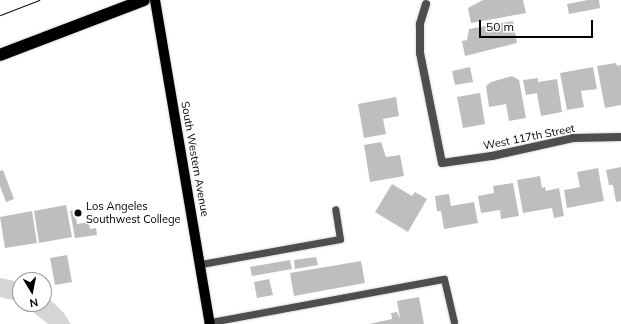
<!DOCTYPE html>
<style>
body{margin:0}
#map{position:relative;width:621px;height:324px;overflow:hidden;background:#fff;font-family:Mulish,sans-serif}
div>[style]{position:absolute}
.green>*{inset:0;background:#d5d5d5}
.building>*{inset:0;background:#bebebe}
.roads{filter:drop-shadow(0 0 1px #dbdbdb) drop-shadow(0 0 1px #dbdbdb)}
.lane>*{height:7px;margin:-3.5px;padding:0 3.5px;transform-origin:3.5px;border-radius:3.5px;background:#4e4e4e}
.street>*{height:8px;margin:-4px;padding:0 4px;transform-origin:4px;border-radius:4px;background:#4e4e4e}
.primary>*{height:10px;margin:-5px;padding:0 5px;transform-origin:5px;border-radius:5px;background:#000}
.highway>*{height:12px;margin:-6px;padding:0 6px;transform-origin:6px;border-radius:6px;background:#000}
.tram>*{height:1px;margin:-0.5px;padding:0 0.5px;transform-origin:0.5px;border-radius:0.5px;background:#000}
.dots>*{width:11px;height:11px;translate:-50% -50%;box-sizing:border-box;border:2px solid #fff;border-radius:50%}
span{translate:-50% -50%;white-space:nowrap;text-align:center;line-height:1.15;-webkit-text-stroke:3px #fff;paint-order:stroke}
.street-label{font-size:11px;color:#000}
.poi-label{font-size:11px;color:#000}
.left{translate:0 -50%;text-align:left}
.north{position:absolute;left:12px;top:272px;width:40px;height:40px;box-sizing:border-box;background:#fff;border:1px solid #999;border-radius:50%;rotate:170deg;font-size:11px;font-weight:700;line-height:16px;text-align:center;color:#000}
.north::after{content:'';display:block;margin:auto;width:14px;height:18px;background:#000;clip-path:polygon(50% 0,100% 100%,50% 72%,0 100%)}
.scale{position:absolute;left:479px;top:20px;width:114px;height:18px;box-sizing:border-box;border:2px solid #000;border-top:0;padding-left:5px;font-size:12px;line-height:14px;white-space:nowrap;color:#000;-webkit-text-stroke:3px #fff;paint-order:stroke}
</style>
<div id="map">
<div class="green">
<div style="clip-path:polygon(0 278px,20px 282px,20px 302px,0 297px)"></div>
<div style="clip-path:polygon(44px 294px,63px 312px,71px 324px,48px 324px,23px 304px,44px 304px)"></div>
</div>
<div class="building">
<div style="clip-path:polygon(483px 0,523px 0,526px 13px,471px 23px,468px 8px)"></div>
<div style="clip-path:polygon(588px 0,599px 0,600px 8px,569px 14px,567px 4px)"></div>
<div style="clip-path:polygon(513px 21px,517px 43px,465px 56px,462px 41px,467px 40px,469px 29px)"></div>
<div style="clip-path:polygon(616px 63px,617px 66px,621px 65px,621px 105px,605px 108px,597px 66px)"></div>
<div style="clip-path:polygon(470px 67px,473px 82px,455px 85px,452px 71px)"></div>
<div style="clip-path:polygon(593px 67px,597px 89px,581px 91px,584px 107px,567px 110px,560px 73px)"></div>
<div style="clip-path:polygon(512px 76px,519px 80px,526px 118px,509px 121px,506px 104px,489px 107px,486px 86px,491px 82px)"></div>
<div style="clip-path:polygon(538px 78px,538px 82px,557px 79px,562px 112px,541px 116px,537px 93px,526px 95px,523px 80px)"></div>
<div style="clip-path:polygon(480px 93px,485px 124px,463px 128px,457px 97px)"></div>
<div style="clip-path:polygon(396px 97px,399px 116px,383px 119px,386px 134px,364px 138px,358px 104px)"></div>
<div style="clip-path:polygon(381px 142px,386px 157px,400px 155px,404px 176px,370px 182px,364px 145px)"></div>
<div style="clip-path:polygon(621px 167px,621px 201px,616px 202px,613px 185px,609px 185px,606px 170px)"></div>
<div style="clip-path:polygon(598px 168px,604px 201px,567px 208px,564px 190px,580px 187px,577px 172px)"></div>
<div style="clip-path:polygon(3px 170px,14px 199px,6px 202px,0 186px,0 171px)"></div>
<div style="clip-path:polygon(540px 176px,542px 188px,545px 187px,546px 191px,559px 188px,564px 216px,554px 218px,552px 208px,523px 213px,517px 180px)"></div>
<div style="clip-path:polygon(513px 183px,519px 216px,501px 219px,500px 210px,481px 213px,478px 196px,494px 193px,493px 186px)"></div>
<div style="clip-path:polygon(392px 184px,412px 196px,415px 192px,427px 199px,408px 232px,375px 212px)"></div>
<div style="clip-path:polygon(449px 194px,451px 206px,474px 202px,478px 223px,444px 229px,441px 211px,437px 211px,435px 196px)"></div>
<div style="clip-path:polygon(66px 205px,72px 237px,39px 243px,34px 211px)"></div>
<div style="clip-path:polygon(75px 210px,77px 224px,89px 222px,90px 229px,96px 228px,97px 235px,75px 238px,70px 211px)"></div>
<div style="clip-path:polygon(32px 211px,37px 243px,5px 248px,0 217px)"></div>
<div style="clip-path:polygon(67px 255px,72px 282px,55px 285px,50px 258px)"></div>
<div style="clip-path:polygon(316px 257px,318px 265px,295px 269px,294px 260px)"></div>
<div style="clip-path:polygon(290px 260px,292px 269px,252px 276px,250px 267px)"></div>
<div style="clip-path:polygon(361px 261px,365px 283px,294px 296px,290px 273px)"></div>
<div style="clip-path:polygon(269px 279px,273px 295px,257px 298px,254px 282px)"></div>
<div style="clip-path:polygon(419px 297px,424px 324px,369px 324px,392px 319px,391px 313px,397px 312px,400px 318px,397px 301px)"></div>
</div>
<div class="roads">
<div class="lane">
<div style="left:201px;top:264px;width:141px;rotate:-10.2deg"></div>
<div style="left:340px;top:239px;width:30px;rotate:-99deg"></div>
<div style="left:211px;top:322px;width:237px;rotate:-10.5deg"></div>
<div style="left:444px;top:279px;width:44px;rotate:76.9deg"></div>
</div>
<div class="street">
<div style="left:426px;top:4px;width:21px;rotate:107deg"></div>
<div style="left:420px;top:24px;width:29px;rotate:90deg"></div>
<div style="left:420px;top:53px;width:112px;rotate:78.7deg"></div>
<div style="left:442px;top:163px;width:50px;rotate:-8deg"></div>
<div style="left:492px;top:156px;width:83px;rotate:-12.5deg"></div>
<div style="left:573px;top:138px;width:48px;rotate:-1.2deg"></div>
</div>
<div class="primary">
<div style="left:155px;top:0;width:329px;rotate:80.4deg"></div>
</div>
<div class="highway">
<div style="left:0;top:55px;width:154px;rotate:-20.9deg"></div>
</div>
</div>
<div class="tram">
<div style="left:0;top:15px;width:42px;rotate:-21deg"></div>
</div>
<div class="dots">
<div style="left:78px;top:213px;background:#000"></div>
</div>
<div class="street-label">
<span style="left:529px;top:137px;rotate:-11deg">West 117th Street</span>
<span style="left:195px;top:159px;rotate:80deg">South Western Avenue</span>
</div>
<div class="poi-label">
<span class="left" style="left:86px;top:213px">Los Angeles<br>Southwest College</span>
</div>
<div class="north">N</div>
<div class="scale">50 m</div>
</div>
